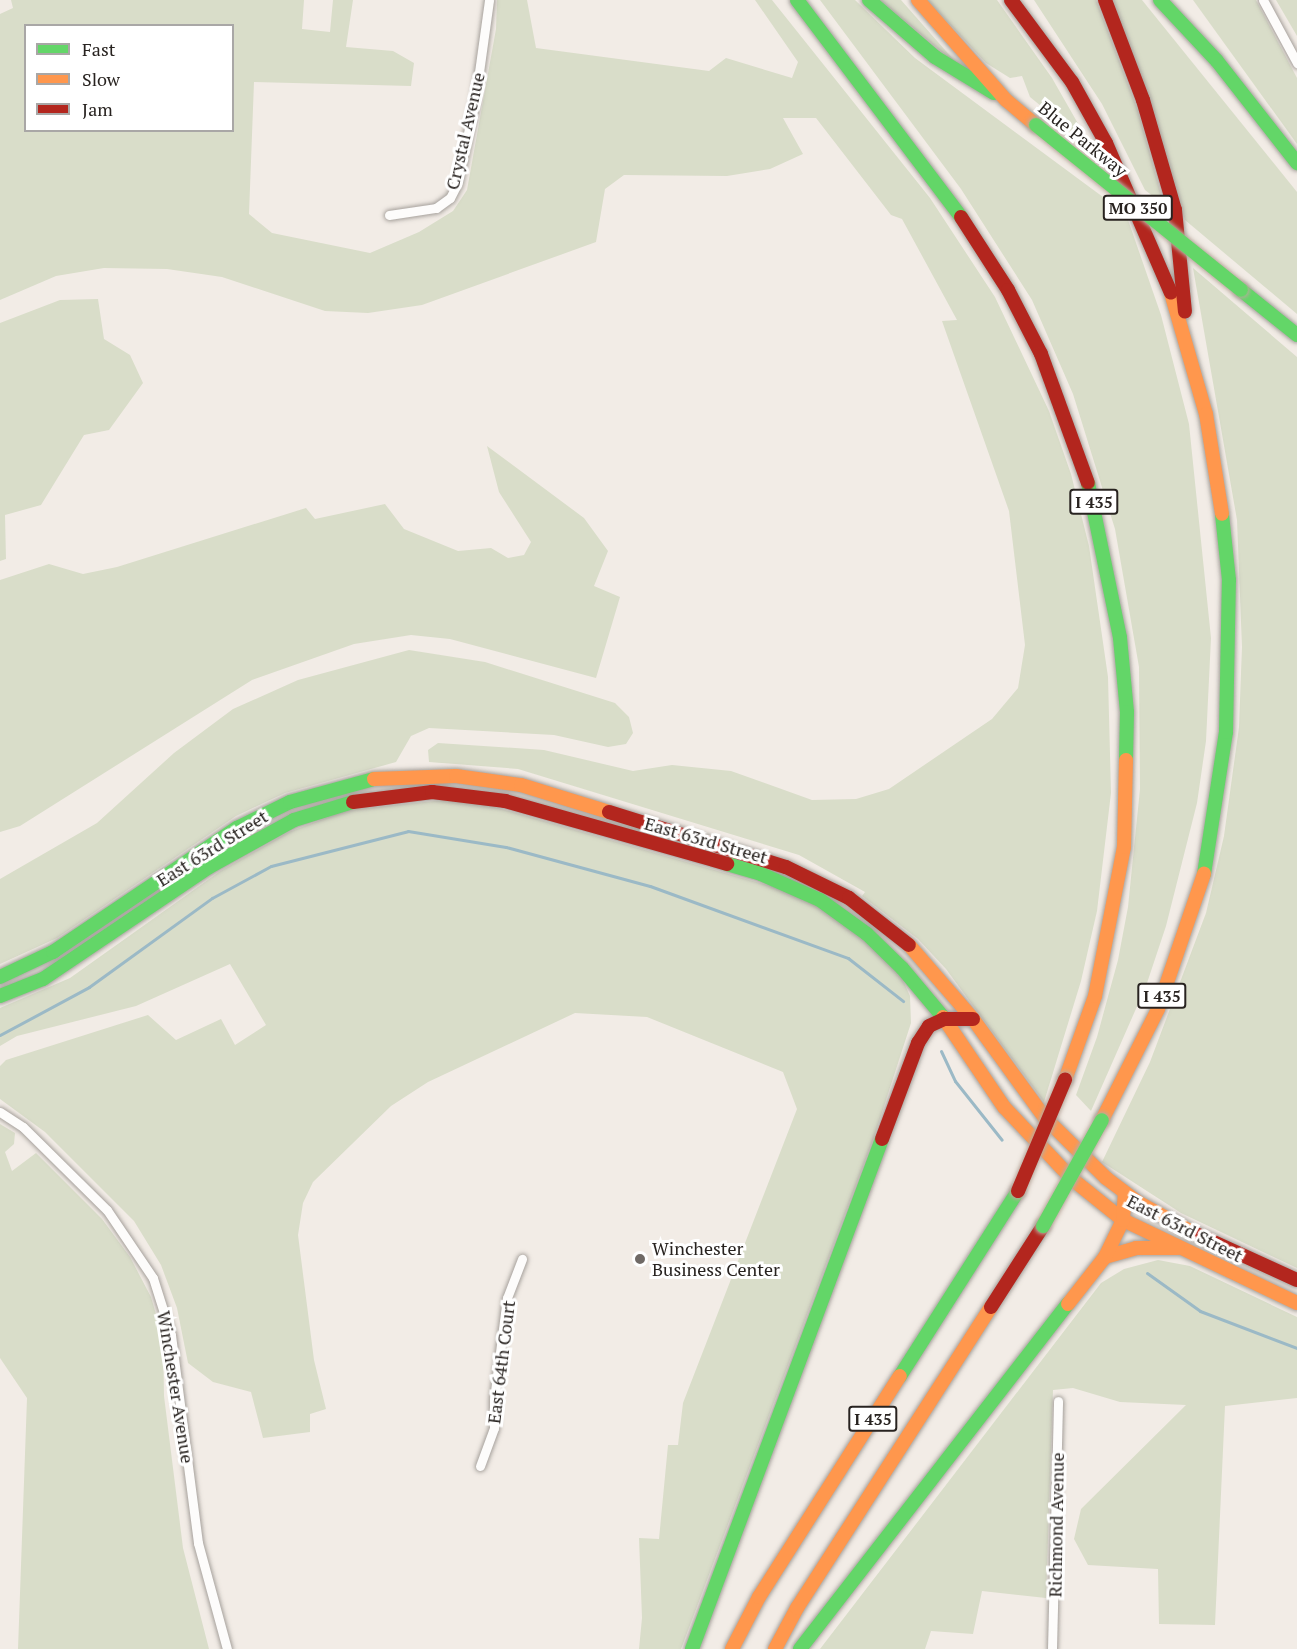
<!DOCTYPE html>
<style>
body{margin:0}
#map{position:relative;width:1297px;height:1649px;overflow:hidden;background:#f2ece6;font-family:"PT Serif",serif}
div>[style]{position:absolute}
.green>*{inset:0;background:#d9ddc9}
.stream>*{height:3px;margin:-1.5px;padding:0 1.5px;transform-origin:1.5px;border-radius:1.5px;background:#9bb9c6}
.roads{filter:drop-shadow(0 0 2px #a6a19c) drop-shadow(0 0 2px #a6a19c)}
.street>*{height:9px;margin:-4.5px;padding:0 4.5px;transform-origin:4.5px;border-radius:4.5px;background:#fdfcfb}
.fast>*{height:14px;margin:-7px;padding:0 7px;transform-origin:7px;border-radius:7px;background:#63d668}
.slow>*{height:14px;margin:-7px;padding:0 7px;transform-origin:7px;border-radius:7px;background:#ff974d}
.jam>*{height:14px;margin:-7px;padding:0 7px;transform-origin:7px;border-radius:7px;background:#b3261e}
.bridges{filter:drop-shadow(0 0 2px #b9a99e) drop-shadow(0 0 2px #b9a99e)}
.fast-bridge>*{height:14px;margin:-7px;padding:0 7px;transform-origin:7px;border-radius:7px;background:#63d668}
.jam-bridge>*{height:14px;margin:-7px;padding:0 7px;transform-origin:7px;border-radius:7px;background:#b3261e}
.dots>*{width:16px;height:16px;translate:-50% -50%;box-sizing:border-box;border:3px solid #fff;border-radius:50%}
span{translate:-50% -50%;white-space:nowrap;text-align:center;line-height:1.15;-webkit-text-stroke:6px #fff;paint-order:stroke}
.shield-label span{padding:2px 4px;background:#fff;border:2px solid;border-radius:4px;-webkit-text-stroke-width:0}
.shield-label{font-size:16px;color:#282320;font-weight:700}
.street-label{font-size:18px;color:#282320}
.poi-label{font-size:18px;color:#282320}
.left{translate:0 -50%;text-align:left}
.legend{position:absolute;left:24px;top:24px;width:210px;height:108px;box-sizing:border-box;background:#fff;border:2px solid #a9a7a6;margin:0;padding:8px 10px;list-style:none;font-size:18px;color:#282320}
.legend li{display:flex;align-items:center;gap:12px;height:30px}
.legend b{width:30px;border:2px solid #a9a7a6}
</style>
<div id="map">
<div class="green">
<div style="clip-path:polygon(evenodd,11px 0,304px 0,302px 29px,330px 32px,333px 0,353px 0,346px 47px,393px 51px,414px 63px,411px 86px,254px 82px,249px 214px,272px 233px,370px 253px,419px 232px,453px 211px,467px 190px,496px 29px,497px 0,527px 0,536px 48px,709px 71px,726px 58px,792px 78px,798px 62px,755px 0,772px 0,930px 198px,995px 297px,1049px 411px,1071px 474px,1089px 546px,1108px 677px,1111px 793px,1097px 911px,1081px 981px,1044px 1102px,946px 969px,918px 939px,862px 896px,865px 892px,799px 855px,518px 769px,429px 762px,428px 750px,438px 743px,544px 750px,633px 771px,672px 765px,731px 771px,812px 800px,856px 799px,889px 789px,992px 719px,1018px 688px,1025px 645px,1009px 511px,942px 321px,957px 320px,902px 219px,891px 215px,816px 118px,783px 118px,803px 154px,770px 169px,727px 176px,624px 175px,605px 189px,596px 242px,422px 305px,368px 313px,325px 311px,222px 277px,167px 269px,104px 268px,56px 276px,0 300px,0 14px,13px 8px,11px 0,26px 26px,232px 26px,232px 130px,26px 130px,26px 26px)"></div>
<div style="clip-path:polygon(820px 0,855px 0,915px 58px,1126px 214px,1161px 315px,1189px 424px,1211px 638px,1206px 741px,1197px 803px,1166px 926px,1146px 986px,1091px 1111px,1076px 1095px,1097px 1037px,1118px 960px,1128px 907px,1140px 789px,1139px 667px,1115px 529px,1073px 394px,1032px 300px,961px 189px)"></div>
<div style="clip-path:polygon(880px 0,901px 0,960px 67px)"></div>
<div style="clip-path:polygon(927px 0,997px 0,1052px 78px,1092px 148px,1030px 97px,1022px 76px,1010px 78px,986px 63px)"></div>
<div style="clip-path:polygon(1034px 0,1096px 0,1138px 111px,1164px 205px,1145px 190px,1102px 104px)"></div>
<div style="clip-path:polygon(1113px 0,1142px 0,1297px 192px,1297px 314px,1185px 220px)"></div>
<div style="clip-path:polygon(1193px 0,1256px 0,1297px 78px,1297px 144px)"></div>
<div style="clip-path:polygon(1276px 0,1297px 0,1297px 36px)"></div>
<div style="clip-path:polygon(1193px 268px,1297px 357px,1297px 1268px,1181px 1213px,1102px 1162px,1150px 1062px,1206px 913px,1224px 836px,1239px 727px,1242px 647px,1237px 520px)"></div>
<div style="clip-path:polygon(98px 299px,104px 339px,130px 355px,143px 383px,109px 430px,84px 435px,41px 505px,5px 515px,6px 559px,0 561px,0 323px,60px 300px)"></div>
<div style="clip-path:polygon(487px 446px,584px 518px,608px 551px,594px 586px,620px 597px,596px 678px,450px 639px,411px 635px,354px 644px,252px 680px,20px 826px,0 832px,0 580px,49px 564px,83px 574px,117px 567px,306px 508px,315px 519px,385px 504px,404px 529px,458px 551px,491px 548px,508px 558px,524px 555px,531px 542px,499px 492px)"></div>
<div style="clip-path:polygon(409px 650px,485px 662px,615px 703px,629px 717px,633px 733px,626px 744px,608px 747px,554px 735px,429px 728px,411px 736px,396px 762px,285px 793px,236px 816px,57px 938px,0 964px,0 879px,97px 823px,174px 753px,233px 709px,298px 680px)"></div>
<div style="clip-path:polygon(444px 800px,484px 804px,781px 889px,823px 909px,862px 939px,900px 974px,910px 996px,911px 1023px,874px 1137px,681px 1649px,639px 1649px,642px 1618px,639px 1538px,659px 1539px,668px 1445px,678px 1445px,683px 1403px,797px 1109px,783px 1072px,647px 1017px,575px 1013px,428px 1082px,391px 1106px,313px 1182px,303px 1203px,298px 1235px,314px 1360px,326px 1409px,310px 1414px,310px 1432px,263px 1438px,251px 1392px,213px 1382px,188px 1363px,177px 1308px,161px 1265px,134px 1221px,45px 1132px,0 1099px,0 1066px,6px 1060px,148px 1015px,176px 1040px,221px 1019px,235px 1045px,266px 1025px,230px 964px,136px 1006px,17px 1036px,0 1046px,0 1008px,70px 978px,219px 872px,289px 832px,347px 810px)"></div>
<div style="clip-path:polygon(0 1124px,15px 1133px,14px 1144px,5px 1152px,12px 1171px,36px 1153px,102px 1219px,130px 1257px,151px 1297px,163px 1338px,164px 1396px,183px 1548px,209px 1649px,18px 1649px,27px 1398px,0 1358px)"></div>
<div style="clip-path:polygon(1158px 1260px,1190px 1266px,1297px 1317px,1297px 1398px,1225px 1406px,1215px 1625px,1159px 1624px,1158px 1569px,1088px 1565px,1074px 1539px,1081px 1509px,1186px 1405px,1120px 1402px,1073px 1388px,1053px 1390px,1046px 1598px,982px 1591px,973px 1634px,931px 1631px,925px 1649px,820px 1649px,1101px 1283px,1124px 1269px)"></div>
</div>
<div class="stream">
<div style="left:0;top:1035px;width:101px;rotate:-28.3deg"></div>
<div style="left:89px;top:987px;width:152px;rotate:-35.9deg"></div>
<div style="left:212px;top:898px;width:67px;rotate:-28.5deg"></div>
<div style="left:271px;top:866px;width:141px;rotate:-14.3deg"></div>
<div style="left:408px;top:831px;width:99px;rotate:9.3deg"></div>
<div style="left:506px;top:847px;width:149px;rotate:15.2deg"></div>
<div style="left:650px;top:886px;width:211px;rotate:20deg"></div>
<div style="left:848px;top:958px;width:70px;rotate:38deg"></div>
<div style="left:941px;top:1051px;width:33px;rotate:65deg"></div>
<div style="left:955px;top:1081px;width:75px;rotate:51.5deg"></div>
<div style="left:1147px;top:1273px;width:65px;rotate:35.6deg"></div>
<div style="left:1200px;top:1311px;width:104px;rotate:20.9deg"></div>
</div>
<div class="roads">
<div class="street">
<div style="left:1263px;top:0;width:72px;rotate:61.6deg"></div>
<div style="left:389px;top:215px;width:48px;rotate:-8.5deg"></div>
<div style="left:436px;top:208px;width:17px;rotate:-36deg"></div>
<div style="left:450px;top:198px;width:16px;rotate:-63deg"></div>
<div style="left:457px;top:184px;width:85px;rotate:-77.8deg"></div>
<div style="left:475px;top:101px;width:102px;rotate:-82.1deg"></div>
<div style="left:0;top:1112px;width:27px;rotate:33deg"></div>
<div style="left:23px;top:1127px;width:118px;rotate:44.7deg"></div>
<div style="left:107px;top:1210px;width:82px;rotate:55.9deg"></div>
<div style="left:153px;top:1278px;width:60px;rotate:72.5deg"></div>
<div style="left:171px;top:1335px;width:210px;rotate:82.6deg"></div>
<div style="left:198px;top:1543px;width:110px;rotate:74.7deg"></div>
<div style="left:480px;top:1466px;width:40px;rotate:-69.8deg"></div>
<div style="left:494px;top:1428px;width:29px;rotate:-90deg"></div>
<div style="left:494px;top:1399px;width:102px;rotate:-82.7deg"></div>
<div style="left:507px;top:1298px;width:42px;rotate:-69deg"></div>
<div style="left:1052px;top:1649px;width:248px;rotate:-88.6deg"></div>
</div>
<div class="fast">
<div style="left:797px;top:0;width:272px;rotate:52.9deg"></div>
<div style="left:869px;top:0;width:87px;rotate:40.8deg"></div>
<div style="left:935px;top:57px;width:69px;rotate:31.4deg"></div>
<div style="left:1160px;top:0;width:83px;rotate:46.9deg"></div>
<div style="left:1217px;top:61px;width:130px;rotate:51.9deg"></div>
<div style="left:1241px;top:290px;width:72px;rotate:38.8deg"></div>
<div style="left:1088px;top:483px;width:158px;rotate:78.3deg"></div>
<div style="left:1120px;top:638px;width:74px;rotate:84.6deg"></div>
<div style="left:1127px;top:712px;width:48px;rotate:91.2deg"></div>
<div style="left:727px;top:864px;width:35px;rotate:16deg"></div>
<div style="left:761px;top:874px;width:64px;rotate:23.8deg"></div>
<div style="left:820px;top:900px;width:58px;rotate:35.9deg"></div>
<div style="left:867px;top:934px;width:49px;rotate:44.2deg"></div>
<div style="left:902px;top:968px;width:64px;rotate:50.1deg"></div>
<div style="left:1204px;top:874px;width:144px;rotate:-81.2deg"></div>
<div style="left:1226px;top:732px;width:152px;rotate:-88.9deg"></div>
<div style="left:1229px;top:580px;width:66px;rotate:-96.1deg"></div>
<div style="left:0;top:977px;width:59px;rotate:-25.3deg"></div>
<div style="left:53px;top:952px;width:222px;rotate:-34deg"></div>
<div style="left:237px;top:828px;width:59px;rotate:-26.1deg"></div>
<div style="left:290px;top:802px;width:87px;rotate:-15.3deg"></div>
<div style="left:0;top:996px;width:46px;rotate:-21.6deg"></div>
<div style="left:43px;top:979px;width:200px;rotate:-34deg"></div>
<div style="left:209px;top:867px;width:97px;rotate:-28.9deg"></div>
<div style="left:294px;top:820px;width:62px;rotate:-17deg"></div>
<div style="left:900px;top:1376px;width:219px;rotate:-57.5deg"></div>
<div style="left:692px;top:1649px;width:544px;rotate:-69.57deg"></div>
<div style="left:800px;top:1649px;width:437px;rotate:-52.2deg"></div>
</div>
<div class="slow">
<div style="left:918px;top:0;width:133px;rotate:48.7deg"></div>
<div style="left:1006px;top:100px;width:39px;rotate:40deg"></div>
<div style="left:1171px;top:293px;width:126px;rotate:73.9deg"></div>
<div style="left:1206px;top:414px;width:101px;rotate:80.9deg"></div>
<div style="left:374px;top:779px;width:82px;rotate:-2.1deg"></div>
<div style="left:456px;top:776px;width:66px;rotate:7.9deg"></div>
<div style="left:521px;top:785px;width:92px;rotate:17.1deg"></div>
<div style="left:909px;top:945px;width:98px;rotate:49.1deg"></div>
<div style="left:973px;top:1019px;width:122px;rotate:54deg"></div>
<div style="left:1045px;top:1118px;width:86px;rotate:44.5deg"></div>
<div style="left:1106px;top:1178px;width:41px;rotate:37.1deg"></div>
<div style="left:1139px;top:1203px;width:60px;rotate:28.7deg"></div>
<div style="left:943px;top:1017px;width:109px;rotate:55.9deg"></div>
<div style="left:1004px;top:1107px;width:99px;rotate:46.6deg"></div>
<div style="left:1072px;top:1179px;width:65px;rotate:38.8deg"></div>
<div style="left:1123px;top:1220px;width:193px;rotate:25.5deg"></div>
<div style="left:1065px;top:1080px;width:89px;rotate:-70.3deg"></div>
<div style="left:1095px;top:996px;width:152px;rotate:-79deg"></div>
<div style="left:1124px;top:847px;width:87px;rotate:-88.7deg"></div>
<div style="left:1102px;top:1120px;width:124px;rotate:-63.2deg"></div>
<div style="left:1158px;top:1009px;width:143px;rotate:-71.2deg"></div>
<div style="left:1105px;top:1257px;width:32px;rotate:-16deg"></div>
<div style="left:1136px;top:1248px;width:42px"></div>
<div style="left:1068px;top:1304px;width:60px;rotate:-51.8deg"></div>
<div style="left:1105px;top:1257px;width:41px;rotate:-64.1deg"></div>
<div style="left:1123px;top:1220px;width:27px;rotate:-86deg"></div>
<div style="left:732px;top:1649px;width:59px;rotate:-62.6deg"></div>
<div style="left:759px;top:1597px;width:262px;rotate:-57.5deg"></div>
<div style="left:775px;top:1649px;width:47px;rotate:-61.8deg"></div>
<div style="left:797px;top:1608px;width:358px;rotate:-57.2deg"></div>
</div>
<div class="jam">
<div style="left:1011px;top:0;width:102px;rotate:53.4deg"></div>
<div style="left:1072px;top:82px;width:70px;rotate:60.9deg"></div>
<div style="left:1106px;top:143px;width:163px;rotate:66.6deg"></div>
<div style="left:1105px;top:0;width:107px;rotate:69.2deg"></div>
<div style="left:1143px;top:100px;width:115px;rotate:73.8deg"></div>
<div style="left:1175px;top:210px;width:102px;rotate:84.4deg"></div>
<div style="left:961px;top:217px;width:87px;rotate:57.2deg"></div>
<div style="left:1008px;top:290px;width:72px;rotate:62.7deg"></div>
<div style="left:1041px;top:354px;width:137px;rotate:70deg"></div>
<div style="left:353px;top:802px;width:80px;rotate:-7.2deg"></div>
<div style="left:432px;top:792px;width:74px;rotate:7deg"></div>
<div style="left:505px;top:801px;width:231px;rotate:15.8deg"></div>
<div style="left:609px;top:812px;width:185px;rotate:17.3deg"></div>
<div style="left:786px;top:867px;width:70px;rotate:26.2deg"></div>
<div style="left:849px;top:898px;width:76px;rotate:38.1deg"></div>
<div style="left:882px;top:1139px;width:103px;rotate:-69.4deg"></div>
<div style="left:918px;top:1043px;width:20px;rotate:-57deg"></div>
<div style="left:929px;top:1026px;width:17px;rotate:-25deg"></div>
<div style="left:944px;top:1019px;width:29px"></div>
<div style="left:1192px;top:1232px;width:115px;rotate:24.6deg"></div>
<div style="left:991px;top:1307px;width:96px;rotate:-57.3deg"></div>
</div>
</div>
<div class="bridges">
<div class="fast-bridge">
<div style="left:1036px;top:125px;width:263px;rotate:38.8deg"></div>
<div style="left:1043px;top:1226px;width:121px;rotate:-60.9deg"></div>
</div>
<div class="jam-bridge">
<div style="left:1018px;top:1191px;width:121px;rotate:-67.1deg"></div>
</div>
</div>
<div class="dots">
<div style="left:640px;top:1259px;background:#6f6965"></div>
</div>
<div class="shield-label">
<span style="left:1138px;top:208px">MO 350</span>
<span style="left:1094px;top:502px">I 435</span>
<span style="left:1162px;top:996px">I 435</span>
<span style="left:873px;top:1419px">I 435</span>
</div>
<div class="street-label">
<span style="left:465px;top:131px;rotate:-77deg">Crystal Avenue</span>
<span style="left:1083px;top:139px;rotate:39deg">Blue Parkway</span>
<span style="left:706px;top:840px;rotate:16deg">East 63rd Street</span>
<span style="left:212px;top:848px;rotate:-32deg">East 63rd Street</span>
<span style="left:1185px;top:1228px;rotate:27deg">East 63rd Street</span>
<span style="left:501px;top:1362px;rotate:-83deg">East 64th Court</span>
<span style="left:176px;top:1387px;rotate:81deg">Winchester Avenue</span>
<span style="left:1056px;top:1525px;rotate:-89deg">Richmond Avenue</span>
</div>
<div class="poi-label">
<span class="left" style="left:652px;top:1259px">Winchester<br>Business Center</span>
</div>
<ul class="legend">
<li><b style="height:8px;background:#63d668"></b>Fast</li>
<li><b style="height:8px;background:#ff974d"></b>Slow</li>
<li><b style="height:8px;background:#b3261e"></b>Jam</li>
</ul>
</div>
